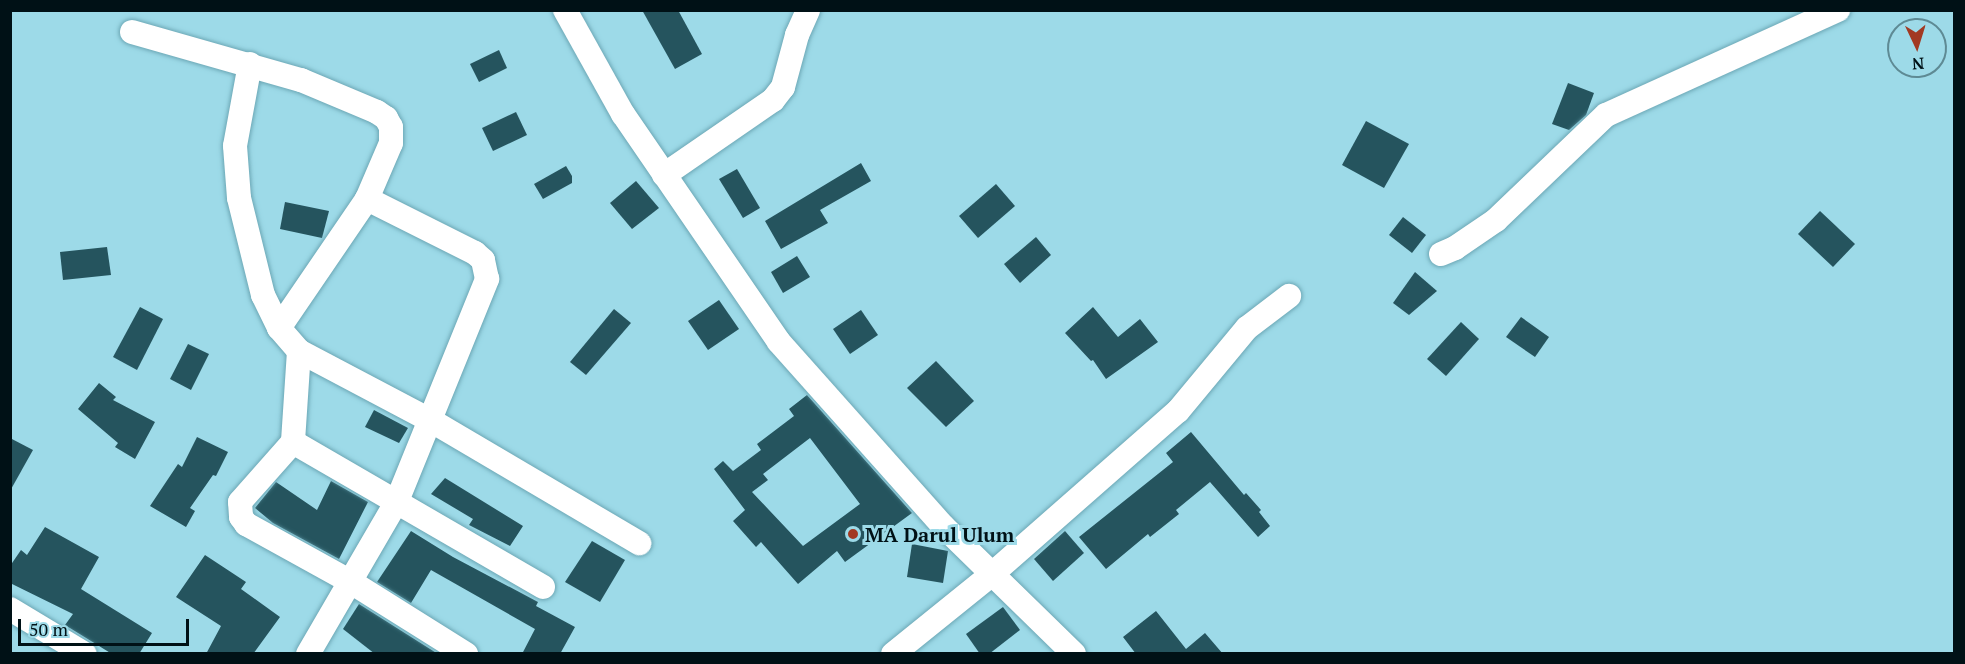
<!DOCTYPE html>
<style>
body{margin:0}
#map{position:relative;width:1965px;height:664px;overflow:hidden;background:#9ddae8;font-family:"PT Serif",serif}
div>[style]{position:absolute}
.building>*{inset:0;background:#25545e}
.roads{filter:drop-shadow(0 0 2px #6ca7b5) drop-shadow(0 0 2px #6ca7b5)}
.minor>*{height:24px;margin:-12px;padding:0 12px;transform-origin:12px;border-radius:12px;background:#fff}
.dots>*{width:16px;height:16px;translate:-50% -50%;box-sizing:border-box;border:3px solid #9ddae8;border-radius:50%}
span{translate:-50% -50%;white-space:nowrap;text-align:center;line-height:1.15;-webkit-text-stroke:6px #9ddae8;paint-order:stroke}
.poi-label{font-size:20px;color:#001116;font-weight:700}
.left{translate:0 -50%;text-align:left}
.frame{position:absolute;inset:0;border:12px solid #001116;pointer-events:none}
.north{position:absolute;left:1887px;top:18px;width:60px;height:60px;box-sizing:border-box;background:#9ddae8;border:2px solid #5e8a94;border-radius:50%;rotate:176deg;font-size:16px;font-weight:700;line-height:24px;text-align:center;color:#001116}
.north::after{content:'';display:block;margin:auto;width:21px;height:27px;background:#a23922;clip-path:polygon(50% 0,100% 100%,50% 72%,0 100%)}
.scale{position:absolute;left:18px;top:619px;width:171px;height:27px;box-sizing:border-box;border:3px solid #001116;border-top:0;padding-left:8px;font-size:18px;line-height:21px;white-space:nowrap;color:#001116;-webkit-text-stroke:4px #9ddae8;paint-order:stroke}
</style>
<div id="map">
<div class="building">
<div style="clip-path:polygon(642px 10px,678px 10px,702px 54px,675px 69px)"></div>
<div style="clip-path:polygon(499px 50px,507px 68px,479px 82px,470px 64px)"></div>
<div style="clip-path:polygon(1568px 83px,1594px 93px,1586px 115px,1569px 130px,1552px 124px)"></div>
<div style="clip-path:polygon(516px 112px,527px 135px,493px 151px,482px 128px)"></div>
<div style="clip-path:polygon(1366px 121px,1409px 144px,1384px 188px,1342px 165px)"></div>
<div style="clip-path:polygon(861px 163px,871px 181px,820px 210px,828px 223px,781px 249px,765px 221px)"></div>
<div style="clip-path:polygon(566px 166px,572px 176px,572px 183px,543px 199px,534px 184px)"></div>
<div style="clip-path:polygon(737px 169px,760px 208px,743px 218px,719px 179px)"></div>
<div style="clip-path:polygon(636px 181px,659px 208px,632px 229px,610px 203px)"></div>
<div style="clip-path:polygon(996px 184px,1015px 206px,978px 238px,959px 216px)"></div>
<div style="clip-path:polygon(285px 202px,329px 211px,322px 238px,280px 229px)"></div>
<div style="clip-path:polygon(1820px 211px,1855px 244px,1833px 267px,1798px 234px)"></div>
<div style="clip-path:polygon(1403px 217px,1426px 235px,1412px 253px,1389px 235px)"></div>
<div style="clip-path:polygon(1036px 237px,1051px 255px,1020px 283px,1004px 264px)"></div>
<div style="clip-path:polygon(107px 247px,111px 275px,63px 280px,60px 252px)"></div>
<div style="clip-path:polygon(797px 256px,810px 277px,783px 293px,771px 272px)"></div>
<div style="clip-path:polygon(1415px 272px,1437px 291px,1409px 315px,1393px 303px)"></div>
<div style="clip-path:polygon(719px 300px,739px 329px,708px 350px,688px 321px)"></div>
<div style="clip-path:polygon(140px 307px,163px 319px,137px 370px,113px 357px)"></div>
<div style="clip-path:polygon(1093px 307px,1118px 337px,1140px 319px,1158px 342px,1106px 379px,1093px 360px,1091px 361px,1065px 333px)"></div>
<div style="clip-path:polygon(614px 309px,631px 323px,586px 375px,570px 362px)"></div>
<div style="clip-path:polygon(861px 310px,878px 335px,850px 354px,833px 329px)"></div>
<div style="clip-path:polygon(1521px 317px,1549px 337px,1535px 357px,1506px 337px)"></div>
<div style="clip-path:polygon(1461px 322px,1479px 339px,1446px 376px,1427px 359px)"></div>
<div style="clip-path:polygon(188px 344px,209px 354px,191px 390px,170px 379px)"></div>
<div style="clip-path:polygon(936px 361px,974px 401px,946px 427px,907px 388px)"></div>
<div style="clip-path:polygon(99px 383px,116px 397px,113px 400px,155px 422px,135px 459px,115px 447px,118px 443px,78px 409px)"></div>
<div style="clip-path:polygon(evenodd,807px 395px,912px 513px,845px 562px,837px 551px,798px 584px,761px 542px,756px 547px,733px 521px,745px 510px,714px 469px,723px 461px,733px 471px,761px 450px,757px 444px,794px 416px,789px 409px,807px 395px,810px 438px,860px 504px,803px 546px,752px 492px,768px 480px,763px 474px,810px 438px)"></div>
<div style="clip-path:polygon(374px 410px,408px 428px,399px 443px,365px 427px)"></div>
<div style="clip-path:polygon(1191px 432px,1244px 495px,1246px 493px,1261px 510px,1259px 512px,1270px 526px,1258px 537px,1210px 482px,1176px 510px,1179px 514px,1150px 537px,1148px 534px,1106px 569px,1079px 537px,1173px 462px,1166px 453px)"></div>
<div style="clip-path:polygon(197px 437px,228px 452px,216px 476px,213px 475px,190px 508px,195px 511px,186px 527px,150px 506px,178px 464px,182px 467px)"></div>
<div style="clip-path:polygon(10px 438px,33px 450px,10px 491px)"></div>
<div style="clip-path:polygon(445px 478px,523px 526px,510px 546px,469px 525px,473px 519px,431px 494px)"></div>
<div style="clip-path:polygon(331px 481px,368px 502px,339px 559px,273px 523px,255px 508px,276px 482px,317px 510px)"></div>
<div style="clip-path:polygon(45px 527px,99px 557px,81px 589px,152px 633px,139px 654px,112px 654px,65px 625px,73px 614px,10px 583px,10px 566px,21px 550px,27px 555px)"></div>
<div style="clip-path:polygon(411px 531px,453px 557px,538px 602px,536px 606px,575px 627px,560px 654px,522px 654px,535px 629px,431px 570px,411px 603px,377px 582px)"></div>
<div style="clip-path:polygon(1065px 531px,1084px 553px,1053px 581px,1034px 559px)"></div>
<div style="clip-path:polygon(592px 541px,625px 560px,600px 602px,565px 582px)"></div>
<div style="clip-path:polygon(912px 544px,948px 551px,943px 583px,907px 577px)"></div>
<div style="clip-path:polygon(205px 555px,246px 582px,241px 589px,280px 617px,253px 654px,206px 654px,221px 626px,176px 597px)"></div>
<div style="clip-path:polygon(359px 604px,438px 654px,375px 654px,343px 629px)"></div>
<div style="clip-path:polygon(1003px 607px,1020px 630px,989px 654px,980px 654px,966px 634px)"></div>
<div style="clip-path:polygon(1156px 611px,1186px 649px,1205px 633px,1223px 654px,1136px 654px,1123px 637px)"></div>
</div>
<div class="roads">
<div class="minor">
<div style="left:565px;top:10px;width:119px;rotate:60.9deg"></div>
<div style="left:623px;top:114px;width:276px;rotate:55.6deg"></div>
<div style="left:779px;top:342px;width:246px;rotate:48.3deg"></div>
<div style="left:943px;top:526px;width:183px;rotate:44.3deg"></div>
<div style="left:132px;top:32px;width:176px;rotate:15.9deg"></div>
<div style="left:301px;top:80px;width:82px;rotate:22.8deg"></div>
<div style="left:377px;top:112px;width:11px;rotate:34deg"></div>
<div style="left:386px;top:118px;width:10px;rotate:61deg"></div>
<div style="left:391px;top:127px;width:16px;rotate:90deg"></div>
<div style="left:391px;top:143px;width:61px;rotate:113.2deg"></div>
<div style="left:367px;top:199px;width:156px;rotate:124.3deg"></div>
<div style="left:250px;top:64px;width:83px;rotate:100.4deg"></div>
<div style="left:235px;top:146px;width:52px;rotate:85.6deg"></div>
<div style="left:239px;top:198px;width:100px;rotate:76.1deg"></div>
<div style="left:263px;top:295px;width:37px;rotate:64deg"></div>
<div style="left:279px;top:328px;width:30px;rotate:49deg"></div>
<div style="left:299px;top:351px;width:148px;rotate:27.8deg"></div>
<div style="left:430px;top:420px;width:243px;rotate:30.5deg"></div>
<div style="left:664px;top:175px;width:132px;rotate:-34.5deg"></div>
<div style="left:773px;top:100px;width:16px;rotate:-52deg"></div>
<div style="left:783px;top:87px;width:54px;rotate:-74.9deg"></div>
<div style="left:797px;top:35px;width:27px;rotate:-66deg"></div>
<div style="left:1441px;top:254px;width:15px;rotate:-23deg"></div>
<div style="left:1455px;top:248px;width:50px;rotate:-34.3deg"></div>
<div style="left:1496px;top:220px;width:152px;rotate:-43.7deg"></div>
<div style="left:1606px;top:115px;width:255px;rotate:-24.4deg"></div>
<div style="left:299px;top:351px;width:91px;rotate:93.8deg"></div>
<div style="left:293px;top:442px;width:80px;rotate:131.5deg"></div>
<div style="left:240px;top:502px;width:15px;rotate:86deg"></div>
<div style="left:241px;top:517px;width:9px;rotate:54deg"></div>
<div style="left:246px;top:524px;width:120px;rotate:28.9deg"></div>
<div style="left:351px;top:582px;width:136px;rotate:32.1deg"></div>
<div style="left:293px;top:442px;width:289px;rotate:30.1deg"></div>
<div style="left:10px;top:609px;width:87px;rotate:31deg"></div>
<div style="left:308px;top:654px;width:177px;rotate:-59.8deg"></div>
<div style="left:397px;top:501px;width:240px;rotate:-67.9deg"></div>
<div style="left:487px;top:279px;width:19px;rotate:-102deg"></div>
<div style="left:483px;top:260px;width:11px;rotate:-139deg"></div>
<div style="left:475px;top:253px;width:121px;rotate:-153.4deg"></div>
<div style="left:893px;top:654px;width:126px;rotate:-38.9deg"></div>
<div style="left:991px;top:575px;width:249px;rotate:-41.3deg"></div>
<div style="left:1178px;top:411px;width:108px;rotate:-50.3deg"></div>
<div style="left:1247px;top:328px;width:53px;rotate:-37.3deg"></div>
</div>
</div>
<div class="dots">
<div style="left:853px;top:534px;background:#a23922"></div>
</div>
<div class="poi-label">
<span class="left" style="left:865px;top:534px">MA Darul Ulum</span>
</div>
<div class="frame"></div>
<div class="north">N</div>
<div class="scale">50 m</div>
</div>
